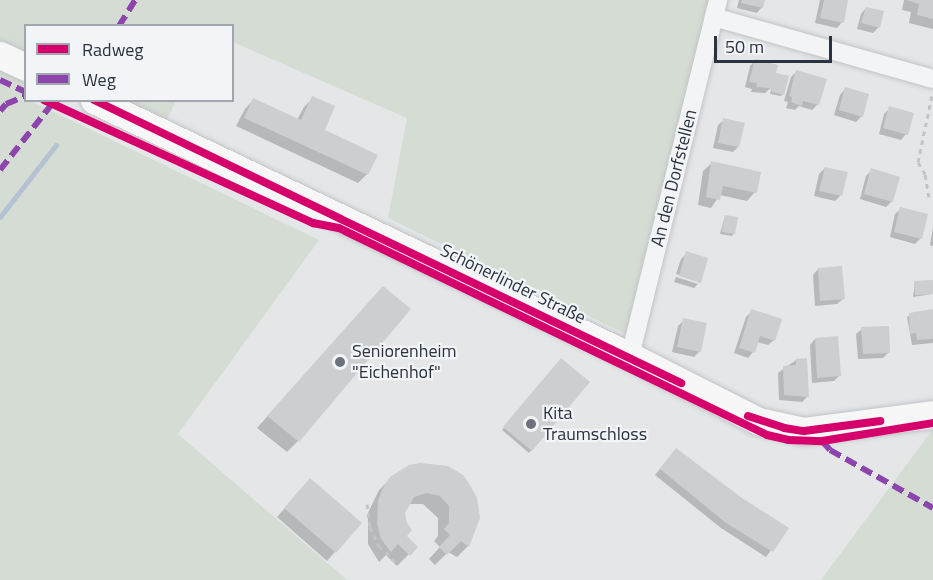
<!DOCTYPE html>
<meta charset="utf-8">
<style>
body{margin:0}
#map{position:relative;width:933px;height:580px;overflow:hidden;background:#e4e6e8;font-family:"Titillium Web",sans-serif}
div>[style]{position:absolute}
.green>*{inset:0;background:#d4dcd4}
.shadow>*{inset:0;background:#0003}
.stream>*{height:4.5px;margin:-2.25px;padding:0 2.25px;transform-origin:2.25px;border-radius:2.25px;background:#b4c2d2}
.building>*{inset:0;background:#ccced0}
.path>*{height:3px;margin-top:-1.5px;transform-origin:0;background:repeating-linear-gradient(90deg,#c3c4c8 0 4.5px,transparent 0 9px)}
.roads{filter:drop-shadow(0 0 2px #c2c4c6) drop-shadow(0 0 2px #c2c4c6)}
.street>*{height:18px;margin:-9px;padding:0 9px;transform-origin:9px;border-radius:9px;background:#f3f4f5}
.secondary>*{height:27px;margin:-13.5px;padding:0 13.5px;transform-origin:13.5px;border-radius:13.5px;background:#f7f7f7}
.quiet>*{height:6px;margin-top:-3px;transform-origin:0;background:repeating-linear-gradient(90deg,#8e44ad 0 12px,transparent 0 18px)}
.cycleway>*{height:8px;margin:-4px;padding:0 4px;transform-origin:4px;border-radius:4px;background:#d6006c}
.dots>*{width:16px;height:16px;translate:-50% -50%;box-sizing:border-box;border:3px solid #f2f4f7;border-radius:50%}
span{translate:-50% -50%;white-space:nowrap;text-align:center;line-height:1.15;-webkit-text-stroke:4.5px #f2f4f7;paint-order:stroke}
.street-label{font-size:18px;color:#2b3341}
.poi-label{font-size:18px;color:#2b3341}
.left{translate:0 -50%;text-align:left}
.legend{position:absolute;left:24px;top:24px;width:210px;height:78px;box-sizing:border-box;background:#f2f4f7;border:2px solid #a2a7ae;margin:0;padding:8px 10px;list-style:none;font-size:18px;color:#2b3341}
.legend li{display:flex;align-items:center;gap:12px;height:30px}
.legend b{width:30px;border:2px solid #a2a7ae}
.scale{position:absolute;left:714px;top:36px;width:118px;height:27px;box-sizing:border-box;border:3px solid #2b3341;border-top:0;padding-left:8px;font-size:18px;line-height:21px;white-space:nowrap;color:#2b3341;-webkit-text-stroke:4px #f2f4f7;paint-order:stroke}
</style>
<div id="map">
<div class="green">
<div style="clip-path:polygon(0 0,721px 0,634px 338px,388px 218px,407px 118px,233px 42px,232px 26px,26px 26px,26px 100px,31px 101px,319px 240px,178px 434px,347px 580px,0 580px)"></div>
<div style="clip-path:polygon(117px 101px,176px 101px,165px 124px)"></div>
<div style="clip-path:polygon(933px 429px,933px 580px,821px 580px)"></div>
</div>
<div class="shadow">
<div style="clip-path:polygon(739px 0,764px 0,762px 7px,757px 13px,737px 8px)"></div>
<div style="clip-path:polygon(820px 0,847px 0,842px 22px,837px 28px,815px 23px)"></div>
<div style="clip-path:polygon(904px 0,933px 0,933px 29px,909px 23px,911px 12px,902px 10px)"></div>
<div style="clip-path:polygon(866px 8px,882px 12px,878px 28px,873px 33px,857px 29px,861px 14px)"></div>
<div style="clip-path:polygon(755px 61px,774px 74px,783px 94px,781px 96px,770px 94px,772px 87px,765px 93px,751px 92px,752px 89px,745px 87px,750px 66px)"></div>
<div style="clip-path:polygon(797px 71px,818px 104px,812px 110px,799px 106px,795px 110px,786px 108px,788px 102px,784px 101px,791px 77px)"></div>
<div style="clip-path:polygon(845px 89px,862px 116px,856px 122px,834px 115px,840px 95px)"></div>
<div style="clip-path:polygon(313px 98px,323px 131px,367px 174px,358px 183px,236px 126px,245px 109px,253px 100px,297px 120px,304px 107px)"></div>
<div style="clip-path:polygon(890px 108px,906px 134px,901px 140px,879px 134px,884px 114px)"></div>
<div style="clip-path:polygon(724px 120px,738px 147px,733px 152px,713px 148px,718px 125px)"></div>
<div style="clip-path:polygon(712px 163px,755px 192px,747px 201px,720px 195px,711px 208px,698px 205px,703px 171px)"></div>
<div style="clip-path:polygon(825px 168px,840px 196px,835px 201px,814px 196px,819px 174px)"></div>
<div style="clip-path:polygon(872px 170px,892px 201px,886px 207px,860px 199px,866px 176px)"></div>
<div style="clip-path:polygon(901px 209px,921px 238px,915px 244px,890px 237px,895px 214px)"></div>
<div style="clip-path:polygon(725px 216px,734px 233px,732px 236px,720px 234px)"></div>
<div style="clip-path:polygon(933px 227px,933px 246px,930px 245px)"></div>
<div style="clip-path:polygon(687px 253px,699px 282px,698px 283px,698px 281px,676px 274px,681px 259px)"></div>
<div style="clip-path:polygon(818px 269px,843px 299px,837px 304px,815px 306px,813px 275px)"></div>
<div style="clip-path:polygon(676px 277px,698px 284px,694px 288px,674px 282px)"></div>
<div style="clip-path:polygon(915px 283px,932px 294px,913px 297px)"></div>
<div style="clip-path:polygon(372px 299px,298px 441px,287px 452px,257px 428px)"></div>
<div style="clip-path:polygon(752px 311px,774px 340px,768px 345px,757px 342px,753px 352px,748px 358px,734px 353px,746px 317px)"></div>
<div style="clip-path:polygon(933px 311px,933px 343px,912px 345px,907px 317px,915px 312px)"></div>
<div style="clip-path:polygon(684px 320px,700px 351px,694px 357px,672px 352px,678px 326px)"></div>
<div style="clip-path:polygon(862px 329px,889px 352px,883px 358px,858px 359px,856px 334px)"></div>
<div style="clip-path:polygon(815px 339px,839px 376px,834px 381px,812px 383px,810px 345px)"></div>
<div style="clip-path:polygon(561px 360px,588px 383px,529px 453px,502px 430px)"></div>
<div style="clip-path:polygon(796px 360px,808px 396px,802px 402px,779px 400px,778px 373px)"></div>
<div style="clip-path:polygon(671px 455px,787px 528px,766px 557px,721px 528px,655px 475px)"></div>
<div style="clip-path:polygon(448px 468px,468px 546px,457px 557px,448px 552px,435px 565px,429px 559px,440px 547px,434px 541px,438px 536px,438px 518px,423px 504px,408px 504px,404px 513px,405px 536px,416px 547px,397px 566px,386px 555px,379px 562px,368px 544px,368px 513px,379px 490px,391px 478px)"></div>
<div style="clip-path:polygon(302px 489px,335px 552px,327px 561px,277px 517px)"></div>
</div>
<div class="stream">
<div style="left:0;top:217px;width:91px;rotate:-52.1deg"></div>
</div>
<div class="building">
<div style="clip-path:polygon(742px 0,765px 0,763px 8px,741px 3px)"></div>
<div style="clip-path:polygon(824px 0,848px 0,844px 23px,820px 18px)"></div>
<div style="clip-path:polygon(906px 0,933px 0,933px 19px,917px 15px,919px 4px)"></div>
<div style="clip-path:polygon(866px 7px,884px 11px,880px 28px,861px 23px)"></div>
<div style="clip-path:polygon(755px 59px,778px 65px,776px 73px,789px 76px,784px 95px,772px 92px,772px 88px,756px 87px,757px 83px,749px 82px)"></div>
<div style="clip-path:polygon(796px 70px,827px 79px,819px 105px,803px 101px,802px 106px,791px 102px,792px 97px,789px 96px)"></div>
<div style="clip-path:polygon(845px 87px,869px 94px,863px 117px,839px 110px)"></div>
<div style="clip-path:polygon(312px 96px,335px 106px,325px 130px,378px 155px,368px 175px,244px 118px,253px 98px,301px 120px)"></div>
<div style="clip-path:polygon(889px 106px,914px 113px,908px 135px,883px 128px)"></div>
<div style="clip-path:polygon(723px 118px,745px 123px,739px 147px,718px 143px)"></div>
<div style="clip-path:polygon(711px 161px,761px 172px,757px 193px,723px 186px,720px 200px,706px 197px)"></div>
<div style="clip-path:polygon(825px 167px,848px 172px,842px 196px,819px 191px)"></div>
<div style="clip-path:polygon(871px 168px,900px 177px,893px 202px,864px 194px)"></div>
<div style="clip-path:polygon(900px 207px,928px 214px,922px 239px,894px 232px)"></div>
<div style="clip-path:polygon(725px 215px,738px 217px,735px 234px,722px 232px)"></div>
<div style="clip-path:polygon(686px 251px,708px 258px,701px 283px,679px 276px)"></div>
<div style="clip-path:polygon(842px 266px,845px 299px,820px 301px,818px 268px)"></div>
<div style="clip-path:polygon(933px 280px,933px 294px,915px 295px,914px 281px)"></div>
<div style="clip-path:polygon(383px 286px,411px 309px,299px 442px,267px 416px)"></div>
<div style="clip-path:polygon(751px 309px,782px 319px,775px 341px,760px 336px,755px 353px,739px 348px)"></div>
<div style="clip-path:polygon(933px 309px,933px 339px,917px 340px,916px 333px,910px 334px,909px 313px)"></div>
<div style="clip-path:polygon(683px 318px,707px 323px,701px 352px,677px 347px)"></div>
<div style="clip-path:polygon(889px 326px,890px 353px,863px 354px,861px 327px)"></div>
<div style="clip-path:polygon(838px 336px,841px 376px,817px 378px,815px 338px)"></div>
<div style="clip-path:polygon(561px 358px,590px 382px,532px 451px,503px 427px)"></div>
<div style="clip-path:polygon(807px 358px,809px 397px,784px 395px,783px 366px,796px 365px,796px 359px)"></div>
<div style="clip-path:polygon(676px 448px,742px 498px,789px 528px,773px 552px,726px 523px,660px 469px)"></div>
<div style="clip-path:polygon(420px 463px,448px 466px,463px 475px,470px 485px,477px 498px,480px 518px,469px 547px,461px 541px,447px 555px,439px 547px,450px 535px,444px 529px,449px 523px,449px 506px,440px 496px,427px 493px,414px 497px,405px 513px,407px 523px,412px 530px,407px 536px,418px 547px,410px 556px,398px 544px,391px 552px,381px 539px,377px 524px,378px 501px,383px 488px,390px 477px,409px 465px)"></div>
<div style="clip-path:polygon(310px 478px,362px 523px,336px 553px,284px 508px)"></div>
</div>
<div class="path">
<div style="left:929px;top:197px;width:23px;rotate:-100deg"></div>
<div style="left:925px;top:174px;width:14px;rotate:-120deg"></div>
<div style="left:918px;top:162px;width:68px;rotate:-78.2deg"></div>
<div style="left:367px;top:504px;width:23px;rotate:83deg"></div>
<div style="left:370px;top:527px;width:21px;rotate:65deg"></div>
<div style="left:379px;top:546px;width:26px;rotate:43deg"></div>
</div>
<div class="roads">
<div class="street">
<div style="left:714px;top:17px;width:228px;rotate:15.8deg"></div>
<div style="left:630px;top:356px;width:367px;rotate:-76.1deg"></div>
</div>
<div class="secondary">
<div style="left:0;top:55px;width:29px;rotate:25deg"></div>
<div style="left:94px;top:100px;width:594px;rotate:25.53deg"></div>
<div style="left:630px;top:356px;width:144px;rotate:26.9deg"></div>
<div style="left:758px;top:421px;width:47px;rotate:12.3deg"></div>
<div style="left:804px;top:431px;width:130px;rotate:-7.5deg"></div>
</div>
</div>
<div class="quiet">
<div style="left:119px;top:26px;width:31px;rotate:-58deg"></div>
<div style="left:0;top:80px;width:29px;rotate:25deg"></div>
<div style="left:0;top:111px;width:9px;rotate:-49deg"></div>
<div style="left:6px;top:104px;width:22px;rotate:-22deg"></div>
<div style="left:0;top:170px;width:89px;rotate:-51.8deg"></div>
<div style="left:822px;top:441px;width:12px;rotate:48deg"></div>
<div style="left:830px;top:450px;width:118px;rotate:29.4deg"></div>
</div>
<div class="cycleway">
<div style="left:44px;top:100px;width:296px;rotate:24.6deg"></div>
<div style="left:313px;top:223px;width:26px;rotate:11deg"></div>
<div style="left:339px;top:228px;width:475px;rotate:25.8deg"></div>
<div style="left:767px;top:435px;width:22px;rotate:13deg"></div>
<div style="left:788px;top:440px;width:34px;rotate:2deg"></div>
<div style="left:822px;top:441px;width:112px;rotate:-9.2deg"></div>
<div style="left:94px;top:100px;width:652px;rotate:25.74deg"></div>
<div style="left:748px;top:416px;width:38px;rotate:18deg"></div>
<div style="left:784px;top:428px;width:20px;rotate:9deg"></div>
<div style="left:804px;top:431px;width:77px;rotate:-7.5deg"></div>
</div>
<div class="dots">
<div style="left:340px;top:362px;background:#6c727b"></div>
<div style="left:531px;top:424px;background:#6c727b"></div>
</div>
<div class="street-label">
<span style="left:674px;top:178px;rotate:-76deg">An den Dorfstellen</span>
<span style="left:513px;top:284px;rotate:26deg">Schönerlinder Straße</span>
</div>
<div class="poi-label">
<span class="left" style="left:352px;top:362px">Seniorenheim<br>"Eichenhof"</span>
<span class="left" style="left:543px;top:424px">Kita<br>Traumschloss</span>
</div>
<ul class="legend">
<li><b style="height:8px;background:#d6006c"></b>Radweg</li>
<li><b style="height:8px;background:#8e44ad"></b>Weg</li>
</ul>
<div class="scale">50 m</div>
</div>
